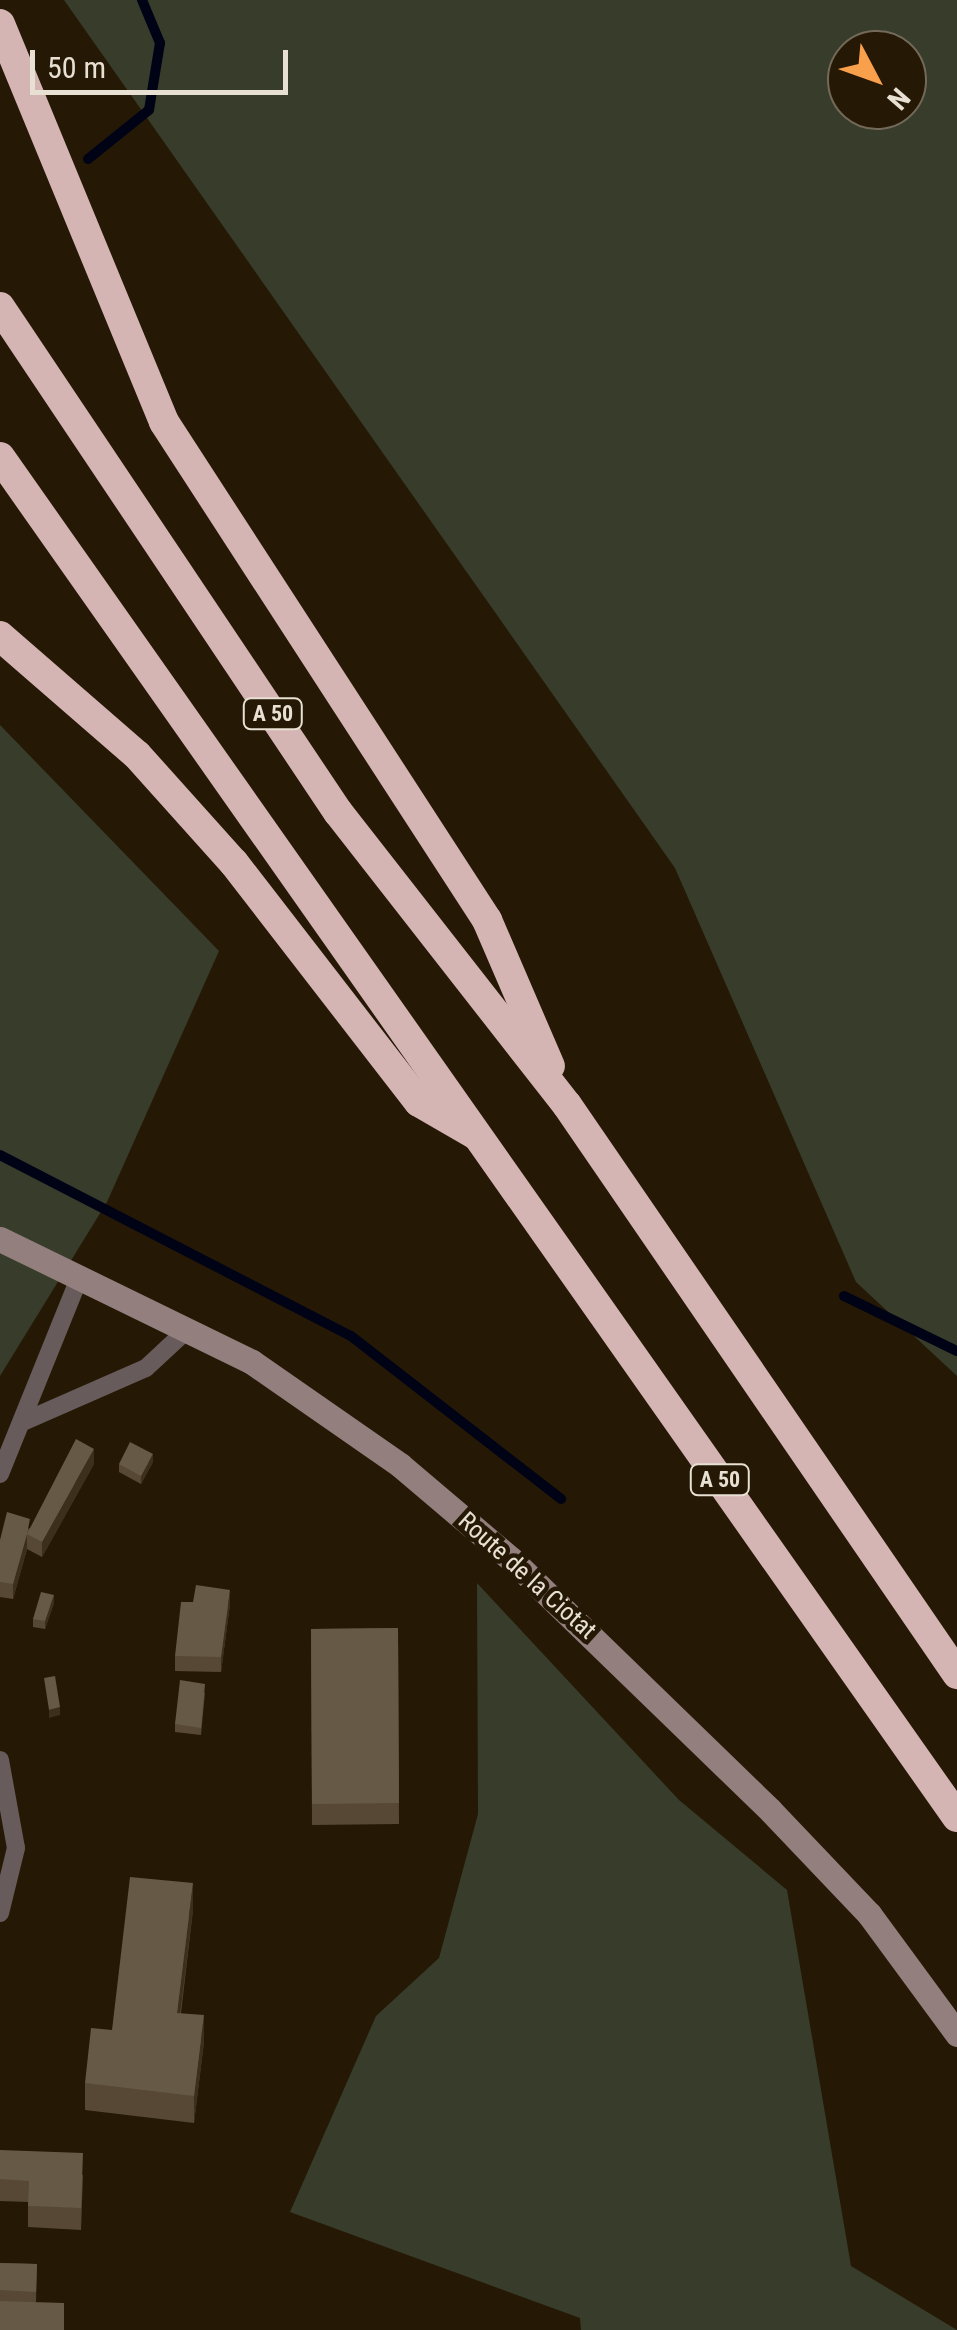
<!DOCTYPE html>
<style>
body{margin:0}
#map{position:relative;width:957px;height:2330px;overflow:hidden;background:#251906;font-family:"Roboto Condensed",sans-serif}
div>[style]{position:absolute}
.green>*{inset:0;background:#373c2b}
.stream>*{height:10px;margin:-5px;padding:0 5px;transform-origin:5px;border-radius:5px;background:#000315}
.lane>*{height:18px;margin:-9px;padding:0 9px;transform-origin:9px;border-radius:9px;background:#685b5b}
.secondary>*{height:25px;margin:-12.5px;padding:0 12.5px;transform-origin:12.5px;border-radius:12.5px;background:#947f7f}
.highway>*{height:30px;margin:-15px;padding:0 15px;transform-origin:15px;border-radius:15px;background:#d5b4b4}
.wall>*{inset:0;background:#564835}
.shaded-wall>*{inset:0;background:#3c2f1b}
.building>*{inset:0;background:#665946}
span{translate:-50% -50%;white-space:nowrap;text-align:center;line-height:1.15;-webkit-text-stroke:9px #251906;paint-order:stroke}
.shield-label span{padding:2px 8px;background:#251906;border:2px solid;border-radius:8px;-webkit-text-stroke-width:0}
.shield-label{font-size:22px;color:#e9e0d4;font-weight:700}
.street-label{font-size:25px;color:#e9e0d4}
.north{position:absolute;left:827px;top:30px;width:100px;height:100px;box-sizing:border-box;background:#251906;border:2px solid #736958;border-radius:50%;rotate:131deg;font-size:28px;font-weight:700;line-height:40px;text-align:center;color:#e9e0d4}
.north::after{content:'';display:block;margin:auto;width:35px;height:45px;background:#f9a04c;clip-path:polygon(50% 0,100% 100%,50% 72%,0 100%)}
.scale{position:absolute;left:30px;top:50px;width:258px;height:45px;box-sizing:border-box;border:5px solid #e9e0d4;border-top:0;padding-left:12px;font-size:30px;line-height:35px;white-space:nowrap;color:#e9e0d4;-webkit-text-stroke:8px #251906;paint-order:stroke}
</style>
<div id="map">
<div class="green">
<div style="clip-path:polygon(evenodd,64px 0,957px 0,957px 1376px,856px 1282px,675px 868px,64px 0,907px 50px,907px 110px,847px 110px,847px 50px,907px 50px)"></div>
<div style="clip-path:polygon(0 725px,219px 951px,107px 1202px,0 1376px)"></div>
<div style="clip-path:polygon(477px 1583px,679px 1800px,787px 1890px,851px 2266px,957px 2330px,581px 2330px,580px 2318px,290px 2212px,376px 2016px,439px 1958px,478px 1814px)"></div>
</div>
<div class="stream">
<div style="left:88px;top:159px;width:78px;rotate:-38.8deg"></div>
<div style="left:149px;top:110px;width:68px;rotate:-80.7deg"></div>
<div style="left:160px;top:43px;width:47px;rotate:-112.7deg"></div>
<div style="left:0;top:1155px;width:395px;rotate:27.3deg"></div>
<div style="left:351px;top:1336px;width:266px;rotate:37.8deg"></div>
<div style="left:844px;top:1296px;width:126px;rotate:26deg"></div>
</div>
<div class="lane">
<div style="left:25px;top:1421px;width:132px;rotate:-23.7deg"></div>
<div style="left:146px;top:1368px;width:57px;rotate:-42.9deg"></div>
<div style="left:0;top:1474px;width:214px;rotate:-68deg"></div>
<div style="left:0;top:1760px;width:89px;rotate:79.7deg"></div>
<div style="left:16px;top:1848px;width:67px;rotate:103.8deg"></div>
</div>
<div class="secondary">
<div style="left:0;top:1239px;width:280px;rotate:26deg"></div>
<div style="left:252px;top:1362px;width:180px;rotate:34.8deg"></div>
<div style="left:400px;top:1465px;width:147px;rotate:40.3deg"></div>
<div style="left:512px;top:1560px;width:359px;rotate:44.1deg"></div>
<div style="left:770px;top:1810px;width:144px;rotate:46.4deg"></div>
<div style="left:869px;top:1914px;width:149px;rotate:53.7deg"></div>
</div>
<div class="highway">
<div style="left:0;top:24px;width:430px;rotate:67.6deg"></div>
<div style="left:164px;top:422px;width:594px;rotate:57.03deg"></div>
<div style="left:487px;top:920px;width:159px;rotate:66.7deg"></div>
<div style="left:0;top:307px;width:608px;rotate:56.21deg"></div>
<div style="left:338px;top:812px;width:372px;rotate:52deg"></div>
<div style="left:567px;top:1105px;width:690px;rotate:55.57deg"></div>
<div style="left:0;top:457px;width:1663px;rotate:54.87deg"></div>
<div style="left:0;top:636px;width:181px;rotate:41deg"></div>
<div style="left:137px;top:755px;width:145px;rotate:48.1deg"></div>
<div style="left:234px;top:863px;width:302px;rotate:52.3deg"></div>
<div style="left:419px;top:1102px;width:66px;rotate:30.1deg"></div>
</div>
<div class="wall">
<div style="clip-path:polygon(153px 1462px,141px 1484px,119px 1472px,119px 1464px)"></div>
<div style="clip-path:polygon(94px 1464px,42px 1557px,27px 1549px,13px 1599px,0 1597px,0 1540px,30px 1528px)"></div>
<div style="clip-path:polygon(54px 1603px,45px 1629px,33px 1627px,33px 1619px)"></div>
<div style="clip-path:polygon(230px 1604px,221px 1672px,175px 1671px,175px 1656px)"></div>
<div style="clip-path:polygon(398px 1628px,399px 1824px,312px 1825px,311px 1629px)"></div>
<div style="clip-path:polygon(205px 1692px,201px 1735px,175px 1732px,175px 1724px)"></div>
<div style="clip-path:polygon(193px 1910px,181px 2013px,204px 2042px,194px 2123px,85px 2110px,85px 2083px,112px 2030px)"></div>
<div style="clip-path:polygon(0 2150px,83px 2175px,81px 2230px,28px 2227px,28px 2202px,0 2201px)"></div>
<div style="clip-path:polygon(0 2263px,37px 2264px,36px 2302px,0 2330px)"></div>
</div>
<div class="shaded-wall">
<div style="clip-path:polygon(94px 1449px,94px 1464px,42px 1557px,42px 1542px)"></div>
<div style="clip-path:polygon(153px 1454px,153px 1462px,141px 1484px,141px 1476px)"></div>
<div style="clip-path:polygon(27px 1534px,27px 1549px,13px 1599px,13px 1584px)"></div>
<div style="clip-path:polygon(230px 1590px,230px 1604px,221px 1672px,221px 1657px)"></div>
<div style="clip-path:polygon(54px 1595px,54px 1603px,45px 1629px,45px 1621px)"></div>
<div style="clip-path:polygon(60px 1707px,60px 1715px,49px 1718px,49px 1710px)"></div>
<div style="clip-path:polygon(193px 1883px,193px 1910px,177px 2039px,177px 2013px)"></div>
<div style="clip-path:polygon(204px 2015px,204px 2042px,194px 2123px,194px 2096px)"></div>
</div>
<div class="building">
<div style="clip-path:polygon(76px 1439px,94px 1449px,42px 1542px,27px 1534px,13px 1584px,0 1582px,0 1540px,7px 1512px,30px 1519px,27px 1534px)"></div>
<div style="clip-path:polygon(130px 1442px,153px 1454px,141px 1476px,119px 1464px)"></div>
<div style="clip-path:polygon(196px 1585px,230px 1590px,221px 1657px,175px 1656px,181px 1602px,193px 1602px)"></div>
<div style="clip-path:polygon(41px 1592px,54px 1595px,45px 1621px,33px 1619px)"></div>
<div style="clip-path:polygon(398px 1628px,399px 1803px,312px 1804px,311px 1629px)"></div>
<div style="clip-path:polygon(55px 1676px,60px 1707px,49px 1710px,44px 1678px)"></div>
<div style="clip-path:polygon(180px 1680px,205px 1684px,201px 1728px,175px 1724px)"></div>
<div style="clip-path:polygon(130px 1877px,193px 1883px,177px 2013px,204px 2015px,194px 2096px,85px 2083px,91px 2028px,112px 2030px)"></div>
<div style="clip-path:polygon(0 2150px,83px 2153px,81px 2208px,28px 2206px,29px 2181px,0 2179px)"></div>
<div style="clip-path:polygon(0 2263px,37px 2264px,36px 2292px,0 2290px)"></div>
<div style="clip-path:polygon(0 2301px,64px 2303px,64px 2330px,0 2330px)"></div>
</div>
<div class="shield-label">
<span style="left:273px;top:714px">A 50</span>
<span style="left:720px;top:1480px">A 50</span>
</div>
<div class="street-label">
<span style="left:527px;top:1576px;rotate:42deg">Route de la Ciotat</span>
</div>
<div class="north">N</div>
<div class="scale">50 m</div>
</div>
